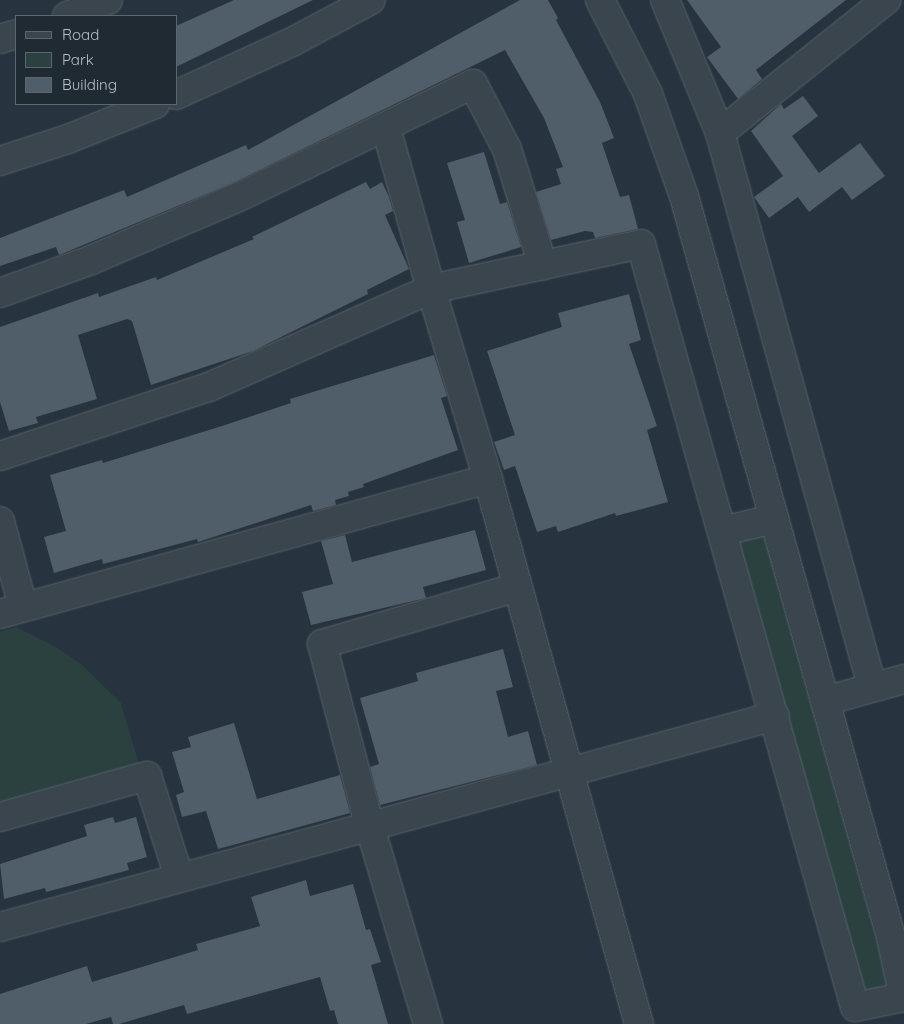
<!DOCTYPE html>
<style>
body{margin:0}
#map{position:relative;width:904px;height:1024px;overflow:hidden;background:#27333e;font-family:Quicksand,sans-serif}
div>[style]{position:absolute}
.green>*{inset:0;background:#2a4140}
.building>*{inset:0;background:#505e69}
.roads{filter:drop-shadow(0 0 1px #58636c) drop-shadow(0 0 1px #58636c)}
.minor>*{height:28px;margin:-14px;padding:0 14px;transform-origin:14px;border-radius:14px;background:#3a454e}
span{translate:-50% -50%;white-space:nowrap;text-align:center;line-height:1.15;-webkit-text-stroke:4.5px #1f2a33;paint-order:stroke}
.legend{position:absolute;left:15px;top:15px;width:162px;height:90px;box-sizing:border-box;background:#1f2a33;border:1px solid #5c666f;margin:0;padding:6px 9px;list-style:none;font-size:15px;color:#b7c0c9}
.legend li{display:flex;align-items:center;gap:10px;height:25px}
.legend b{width:25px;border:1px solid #5c666f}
</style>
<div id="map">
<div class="green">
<div style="clip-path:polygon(746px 533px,764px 536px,888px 982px,878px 994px,862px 992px,737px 545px)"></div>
<div style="clip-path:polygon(16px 627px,54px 646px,81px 664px,121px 703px,139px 764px,0 802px,0 632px)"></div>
</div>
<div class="building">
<div style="clip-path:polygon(234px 0,313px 0,176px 67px,176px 26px)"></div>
<div style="clip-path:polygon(520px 0,548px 0,558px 18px,556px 20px,600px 102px,614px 138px,602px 143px,620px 197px,629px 195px,638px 229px,595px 238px,593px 232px,585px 231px,551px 240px,536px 192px,561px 184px,556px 169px,563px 167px,544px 118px,505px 50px,233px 183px,59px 255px,56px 247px,0 266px,0 238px,124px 190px,127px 197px,246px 145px,248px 150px)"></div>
<div style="clip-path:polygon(687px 0,846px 0,756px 70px,762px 79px,738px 99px,707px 57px,721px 47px)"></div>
<div style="clip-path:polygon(803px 96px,818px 116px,792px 136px,819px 173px,860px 143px,885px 176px,852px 200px,842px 187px,809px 212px,798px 197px,769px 218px,754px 197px,783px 176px,751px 131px,781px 104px,784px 109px)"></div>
<div style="clip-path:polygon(484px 152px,500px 204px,507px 202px,521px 247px,469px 263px,457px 222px,465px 220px,447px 163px)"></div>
<div style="clip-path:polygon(366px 182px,370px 189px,382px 182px,389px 197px,393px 211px,385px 215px,409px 269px,367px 290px,368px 294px,253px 351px,151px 385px,132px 321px,127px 319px,78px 335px,97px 399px,36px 417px,38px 423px,9px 431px,0 402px,0 327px,98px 293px,99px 297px,156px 277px,157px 280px,254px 239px,252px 237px)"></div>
<div style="clip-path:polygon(629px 294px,641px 340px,629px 344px,657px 426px,647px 430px,668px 502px,616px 516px,615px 513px,558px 532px,556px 526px,537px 532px,515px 466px,504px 470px,494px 442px,515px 435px,487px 351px,562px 327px,558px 313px)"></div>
<div style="clip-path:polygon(434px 355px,447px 396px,441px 398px,458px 450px,363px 484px,364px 487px,348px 492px,349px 496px,335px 500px,336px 505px,313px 511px,311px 505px,198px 542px,197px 539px,103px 564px,102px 559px,54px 573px,44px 537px,66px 531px,50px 475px,102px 460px,103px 463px,225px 425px,291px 403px,290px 399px)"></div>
<div style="clip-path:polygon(475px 530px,486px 570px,423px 587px,426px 598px,311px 625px,302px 592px,333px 584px,321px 541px,345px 535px,352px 562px)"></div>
<div style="clip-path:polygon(503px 649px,513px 687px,496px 691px,508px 737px,528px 731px,537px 765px,380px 805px,370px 767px,379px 764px,360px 698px,418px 681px,416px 673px)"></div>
<div style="clip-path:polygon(234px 723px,257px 799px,340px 775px,350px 813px,218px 849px,206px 811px,182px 817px,176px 795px,184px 792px,172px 752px,191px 747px,188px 737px)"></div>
<div style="clip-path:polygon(113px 817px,115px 823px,136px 817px,147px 857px,127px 863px,129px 870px,46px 892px,45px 888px,4px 899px,0 864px,87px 836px,84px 825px)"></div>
<div style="clip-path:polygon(306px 880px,310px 896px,353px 884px,366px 930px,370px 929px,381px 962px,371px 965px,388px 1024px,338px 1024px,334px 1010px,330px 1011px,320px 977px,187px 1014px,184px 1005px,119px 1024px,113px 1024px,111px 1017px,86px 1024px,0 1024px,0 994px,87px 966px,92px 982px,198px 950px,196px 944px,260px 926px,251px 897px)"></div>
</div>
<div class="roads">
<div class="minor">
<div style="left:600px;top:0;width:106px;rotate:62.9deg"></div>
<div style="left:648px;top:94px;width:108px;rotate:70.6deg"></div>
<div style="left:684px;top:196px;width:769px;rotate:74.39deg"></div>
<div style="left:891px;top:937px;width:61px;rotate:77.8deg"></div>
<div style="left:904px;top:997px;width:50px;rotate:168.5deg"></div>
<div style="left:855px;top:1007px;width:792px;rotate:-105.67deg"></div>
<div style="left:641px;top:244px;width:215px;rotate:167.9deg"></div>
<div style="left:431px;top:289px;width:198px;rotate:73.3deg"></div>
<div style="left:488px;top:479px;width:566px;rotate:74.51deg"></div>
<div style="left:665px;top:0;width:144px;rotate:67.5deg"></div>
<div style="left:720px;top:133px;width:574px;rotate:74.63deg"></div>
<div style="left:67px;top:16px;width:44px;rotate:-21.3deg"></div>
<div style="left:0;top:39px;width:17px;rotate:-17deg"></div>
<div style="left:176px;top:95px;width:128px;rotate:-24.6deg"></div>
<div style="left:292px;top:42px;width:89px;rotate:-28deg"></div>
<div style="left:720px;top:133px;width:213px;rotate:-38.7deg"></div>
<div style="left:0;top:161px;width:71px;rotate:-17.9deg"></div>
<div style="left:68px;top:139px;width:94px;rotate:-21.9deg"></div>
<div style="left:0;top:293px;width:97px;rotate:-19.9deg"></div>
<div style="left:91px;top:260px;width:161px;rotate:-23.1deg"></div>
<div style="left:239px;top:197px;width:260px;rotate:-25.8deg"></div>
<div style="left:473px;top:84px;width:73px;rotate:62.4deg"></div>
<div style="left:507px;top:149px;width:122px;rotate:72.9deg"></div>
<div style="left:0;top:456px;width:220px;rotate:-18.3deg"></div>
<div style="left:209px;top:387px;width:243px;rotate:-23.8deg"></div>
<div style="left:431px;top:289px;width:167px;rotate:-105.6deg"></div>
<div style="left:0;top:521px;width:89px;rotate:75deg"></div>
<div style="left:722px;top:531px;width:53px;rotate:-13deg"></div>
<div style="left:0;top:614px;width:506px;rotate:-15.46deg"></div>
<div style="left:825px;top:701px;width:82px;rotate:-15.6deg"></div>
<div style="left:0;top:817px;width:153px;rotate:-15.6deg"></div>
<div style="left:147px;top:776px;width:106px;rotate:72.4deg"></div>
<div style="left:0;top:927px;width:803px;rotate:-15.23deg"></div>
<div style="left:428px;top:1024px;width:209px;rotate:-106.4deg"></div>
<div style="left:369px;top:824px;width:186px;rotate:-104.6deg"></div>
<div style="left:322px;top:644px;width:204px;rotate:-16.2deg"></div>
</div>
</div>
<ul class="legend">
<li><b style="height:6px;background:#3a454e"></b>Road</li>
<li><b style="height:14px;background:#2a4140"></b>Park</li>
<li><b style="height:14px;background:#505e69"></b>Building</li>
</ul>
</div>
